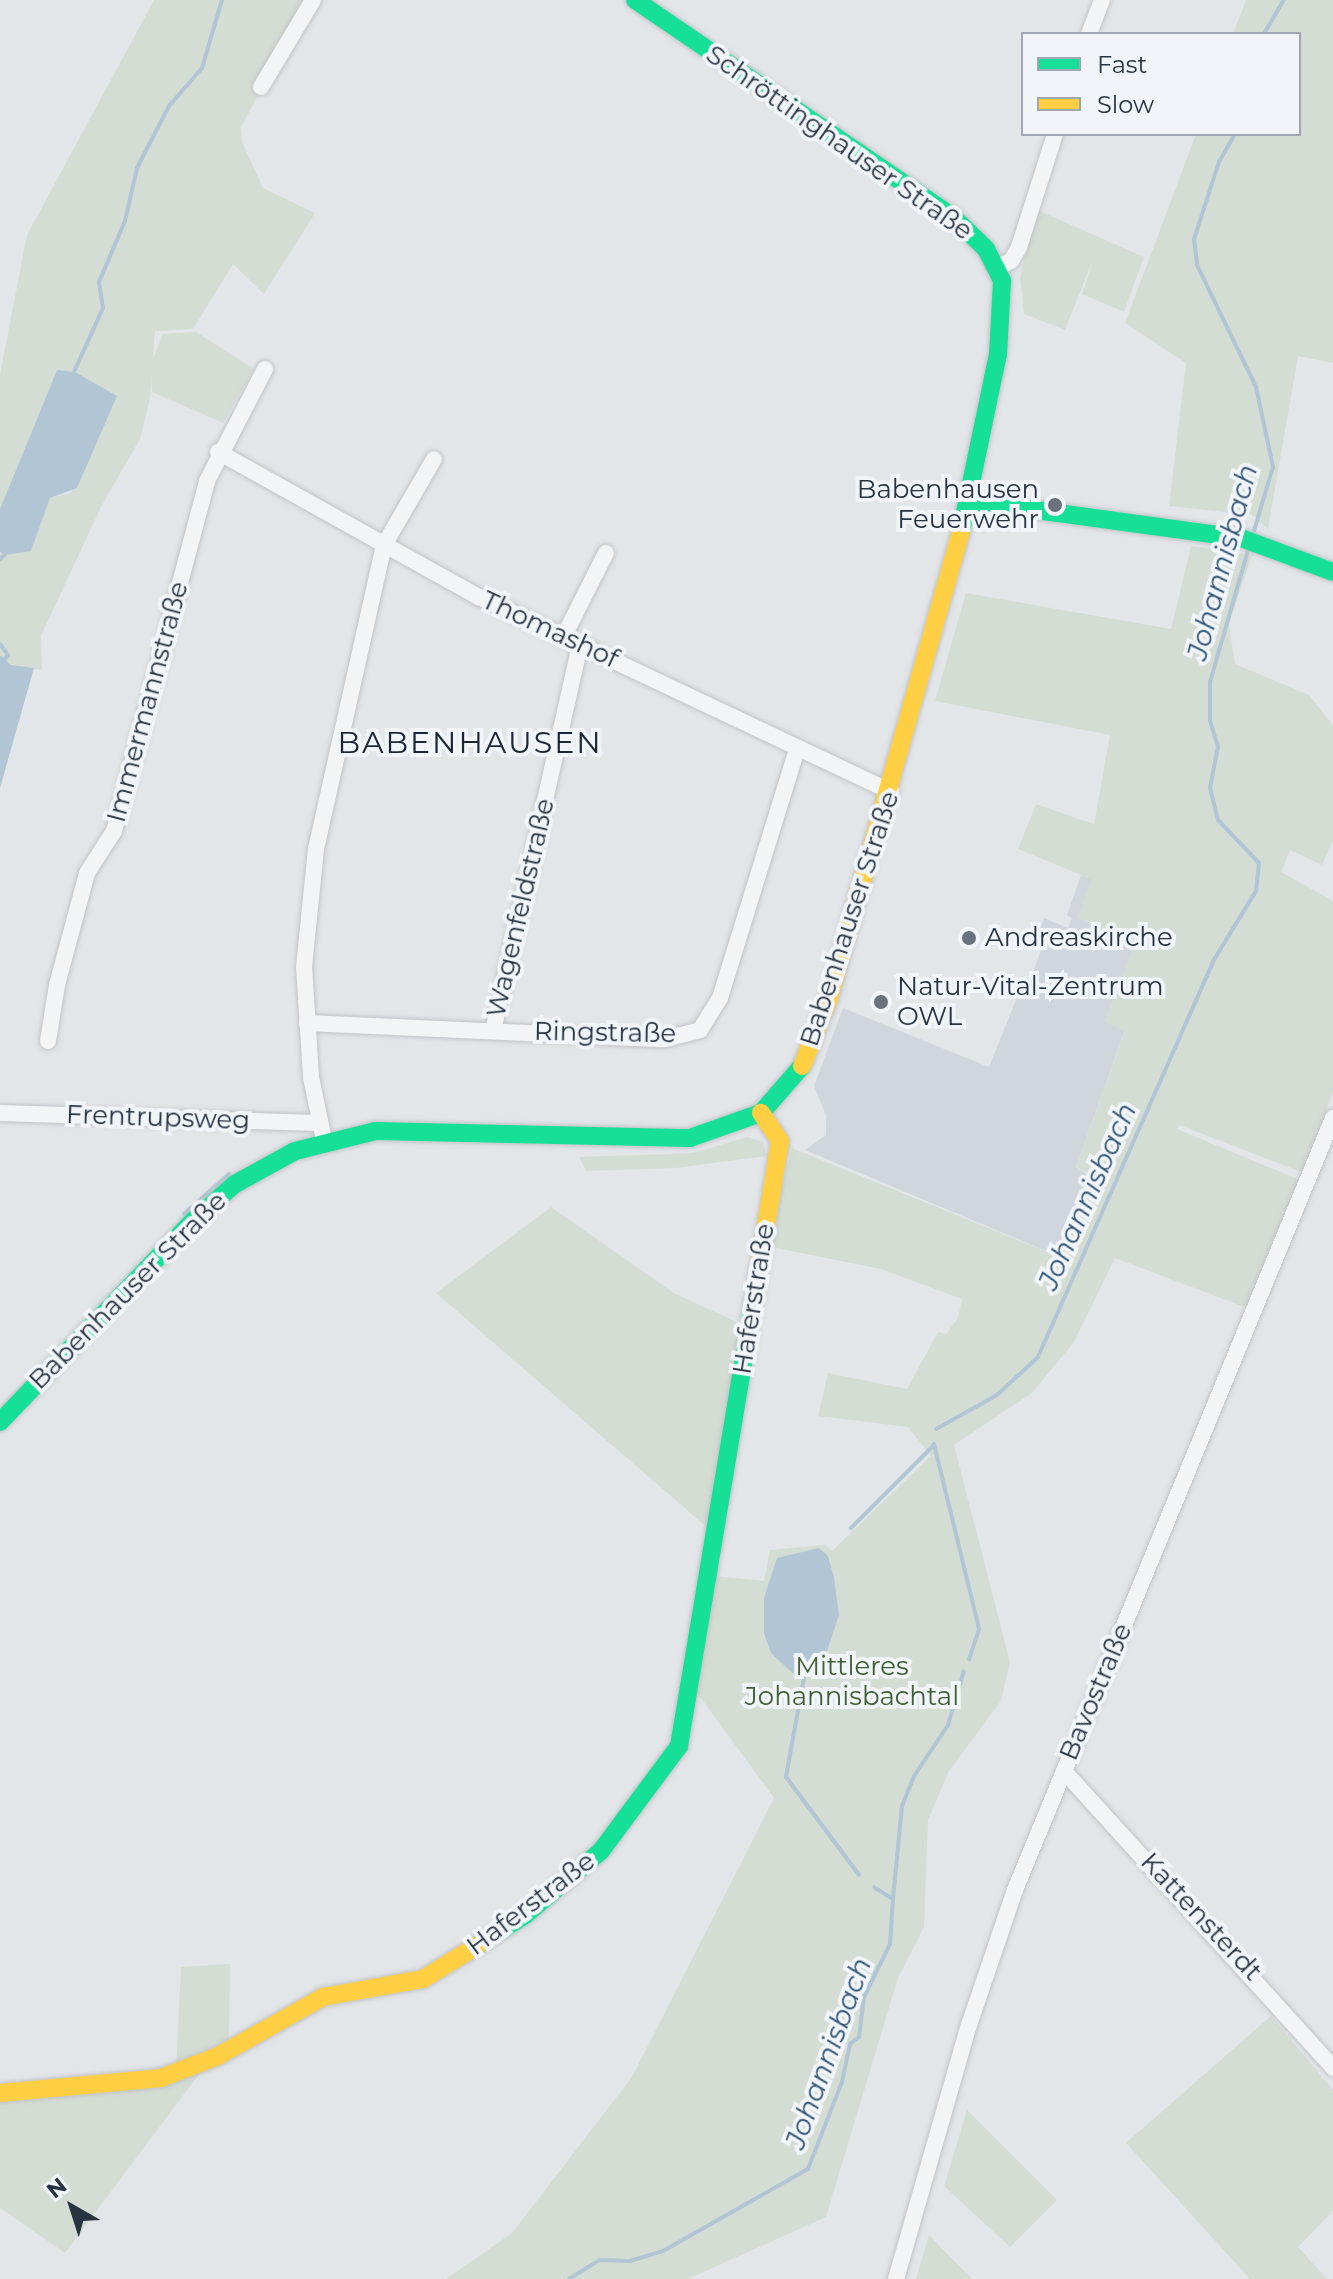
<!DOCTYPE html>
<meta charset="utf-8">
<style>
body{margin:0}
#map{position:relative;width:1333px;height:2279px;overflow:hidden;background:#e3e6e9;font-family:Montserrat,sans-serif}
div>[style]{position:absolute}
.built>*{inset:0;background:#d1d6dc}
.green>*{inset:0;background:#d4ddd4}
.water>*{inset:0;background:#b1c5d5}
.stream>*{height:4px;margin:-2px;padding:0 2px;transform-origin:2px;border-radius:2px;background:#b1c5d5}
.roads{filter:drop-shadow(0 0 2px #c1c4c7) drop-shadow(0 0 2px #c1c4c7)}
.street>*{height:16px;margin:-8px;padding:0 8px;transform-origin:8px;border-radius:8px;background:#f3f4f5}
.fast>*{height:18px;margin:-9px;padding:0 9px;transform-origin:9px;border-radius:9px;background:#16e098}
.slow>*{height:18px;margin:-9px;padding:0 9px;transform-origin:9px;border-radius:9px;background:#ffcf43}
.dots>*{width:22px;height:22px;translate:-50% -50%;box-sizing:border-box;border:4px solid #f1f4f8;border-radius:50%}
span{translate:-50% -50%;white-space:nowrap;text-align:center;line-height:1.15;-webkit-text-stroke:8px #f1f4f8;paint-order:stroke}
.street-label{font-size:26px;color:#293443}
.poi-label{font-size:26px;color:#293443}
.right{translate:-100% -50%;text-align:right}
.left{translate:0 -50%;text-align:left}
.park-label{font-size:26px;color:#415f35}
.water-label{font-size:28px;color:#315779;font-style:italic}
.quarter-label{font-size:30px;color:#1b2534;letter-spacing:2px}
.legend{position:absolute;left:1021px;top:32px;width:280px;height:104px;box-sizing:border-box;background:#f1f4f8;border:2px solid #a1a7b0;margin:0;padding:10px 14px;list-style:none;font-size:24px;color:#293443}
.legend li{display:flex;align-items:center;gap:16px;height:40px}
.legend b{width:40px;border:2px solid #a1a7b0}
.north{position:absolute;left:32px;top:2167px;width:80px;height:80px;-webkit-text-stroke:6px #f1f4f8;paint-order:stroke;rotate:321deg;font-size:22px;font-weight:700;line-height:32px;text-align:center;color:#293443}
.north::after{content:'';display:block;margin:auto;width:28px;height:36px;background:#293443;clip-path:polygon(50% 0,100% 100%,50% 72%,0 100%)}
</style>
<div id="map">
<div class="built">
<div style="clip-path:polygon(1081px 875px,1152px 902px,1105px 1022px,1125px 1030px,1076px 1167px,1093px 1179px,1058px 1256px,805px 1150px,826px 1135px,826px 1115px,814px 1086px,843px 1008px,989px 1067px,1020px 990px,1026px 992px,1041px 950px,1033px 946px,1044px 918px,1068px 928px,1072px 918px,1067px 915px)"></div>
</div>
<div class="green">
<div style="clip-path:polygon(154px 0,310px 0,241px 127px,242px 142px,263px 188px,315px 213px,264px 294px,233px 264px,193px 329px,155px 331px,150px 398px,140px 439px,101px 507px,41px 636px,42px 670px,11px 665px,0 655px,0 552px,31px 551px,49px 498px,72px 493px,57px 370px,0 509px,0 374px,27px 235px)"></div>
<div style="clip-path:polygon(1246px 0,1333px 0,1333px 363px,1298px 356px,1268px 529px,1252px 515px,1169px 506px,1186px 363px,1125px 323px,1196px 134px,1299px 134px,1299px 34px,1233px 34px)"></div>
<div style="clip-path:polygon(1037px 210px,1144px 257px,1124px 312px,1082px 294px,1093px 260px,1065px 330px,1024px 314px,1020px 277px)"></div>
<div style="clip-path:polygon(196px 332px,254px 369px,223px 423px,152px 392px,151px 364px,163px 334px)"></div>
<div style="clip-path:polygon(1191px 546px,1252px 555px,1229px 624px,1235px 664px,1309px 695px,1333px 725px,1333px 840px,1322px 865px,1290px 850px,1281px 872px,1333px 901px,1333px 1092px,1304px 1173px,1179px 1125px,1177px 1129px,1300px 1180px,1247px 1308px,1115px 1258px,1074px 1342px,1032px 1393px,954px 1445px,1010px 1662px,1001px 1701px,949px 1771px,928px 1820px,924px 1927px,898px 1978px,826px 2217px,688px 2279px,446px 2279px,512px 2233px,632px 2077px,774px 1798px,695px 1690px,714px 1576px,764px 1581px,770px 1550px,825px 1545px,832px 1551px,931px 1456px,908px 1427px,818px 1416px,828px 1373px,907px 1389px,938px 1332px,946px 1334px,958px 1318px,962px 1299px,881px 1269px,767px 1246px,792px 1148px,1055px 1255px,1091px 1175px,1076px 1167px,1125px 1031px,1104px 1022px,1136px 941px,1078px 918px,1091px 879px,1018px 849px,1036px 804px,1094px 824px,1110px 735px,935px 701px,966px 593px,1171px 629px)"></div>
<div style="clip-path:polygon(747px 1137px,763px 1142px,766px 1156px,676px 1168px,586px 1171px,579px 1157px,693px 1153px)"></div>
<div style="clip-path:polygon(551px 1207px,674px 1293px,743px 1325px,709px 1529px,436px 1293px)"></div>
<div style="clip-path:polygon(230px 1964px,229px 2039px,176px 2070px,181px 1967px)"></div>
<div style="clip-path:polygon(1271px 2016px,1333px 2090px,1333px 2211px,1298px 2247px,1327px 2279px,1250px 2279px,1126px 2143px)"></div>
<div style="clip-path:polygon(203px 2069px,65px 2253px,0 2208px,0 2099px)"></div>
<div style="clip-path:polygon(967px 2110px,1057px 2200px,1010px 2247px,944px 2186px)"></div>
<div style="clip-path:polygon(929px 2235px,972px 2279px,916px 2279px)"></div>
</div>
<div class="water">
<div style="clip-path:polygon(57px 370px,75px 372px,117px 396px,77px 488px,50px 498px,31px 551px,5px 555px,0 552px,0 509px)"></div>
<div style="clip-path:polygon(0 655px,11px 665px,34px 668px,0 788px)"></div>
<div style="clip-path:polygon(819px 1548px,828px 1556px,834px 1578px,839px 1615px,823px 1663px,799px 1679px,771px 1653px,764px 1633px,764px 1598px,777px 1558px)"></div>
</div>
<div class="stream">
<div style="left:1264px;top:34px;width:39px;rotate:-60deg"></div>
<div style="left:1235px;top:134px;width:32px;rotate:120deg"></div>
<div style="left:1219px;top:162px;width:81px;rotate:108deg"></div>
<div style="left:1194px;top:239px;width:26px;rotate:83deg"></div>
<div style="left:1197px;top:265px;width:136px;rotate:64.2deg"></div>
<div style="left:1256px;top:387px;width:82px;rotate:78deg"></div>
<div style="left:1273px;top:467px;width:70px;rotate:106.6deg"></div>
<div style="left:74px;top:372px;width:70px;rotate:-65.6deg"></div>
<div style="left:103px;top:308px;width:26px;rotate:-99deg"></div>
<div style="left:99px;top:282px;width:66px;rotate:-66.9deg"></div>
<div style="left:125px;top:221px;width:54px;rotate:-77.2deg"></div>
<div style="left:137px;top:168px;width:70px;rotate:-62.7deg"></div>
<div style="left:169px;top:106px;width:50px;rotate:-49deg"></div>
<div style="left:202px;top:68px;width:71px;rotate:-73.6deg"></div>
<div style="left:0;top:559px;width:6px;rotate:-39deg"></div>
<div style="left:0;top:644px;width:14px;rotate:54deg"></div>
<div style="left:8px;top:655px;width:6px;rotate:129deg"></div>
<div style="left:184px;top:1214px;width:60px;rotate:-41.6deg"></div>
<div style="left:936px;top:1429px;width:70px;rotate:-29.1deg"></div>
<div style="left:997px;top:1395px;width:56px;rotate:-42.8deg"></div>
<div style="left:1038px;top:1357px;width:436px;rotate:-66.1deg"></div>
<div style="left:1215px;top:958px;width:79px;rotate:-58.5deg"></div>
<div style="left:1256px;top:891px;width:28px;rotate:-84deg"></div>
<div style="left:1259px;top:863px;width:59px;rotate:-133.6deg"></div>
<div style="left:1218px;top:820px;width:33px;rotate:-104deg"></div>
<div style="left:1210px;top:788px;width:42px;rotate:-79deg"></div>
<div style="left:1218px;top:747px;width:28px;rotate:-107deg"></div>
<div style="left:1210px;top:720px;width:38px;rotate:-90deg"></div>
<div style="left:1210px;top:682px;width:137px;rotate:-73.9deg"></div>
<div style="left:934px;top:1444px;width:190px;rotate:76.3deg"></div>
<div style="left:979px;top:1629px;width:32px;rotate:108deg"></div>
<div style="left:851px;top:1528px;width:116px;rotate:-45deg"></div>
<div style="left:805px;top:1672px;width:107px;rotate:100.3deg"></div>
<div style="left:786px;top:1777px;width:122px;rotate:53.3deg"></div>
<div style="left:893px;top:1899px;width:93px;rotate:-84.5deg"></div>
<div style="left:902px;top:1806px;width:32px;rotate:-68deg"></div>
<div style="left:914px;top:1776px;width:61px;rotate:-56.3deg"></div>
<div style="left:948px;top:1725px;width:56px;rotate:-73.5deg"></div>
<div style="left:569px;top:2279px;width:36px;rotate:-32deg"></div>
<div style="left:599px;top:2260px;width:31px;rotate:2deg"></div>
<div style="left:630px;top:2261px;width:34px;rotate:-17deg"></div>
<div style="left:663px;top:2251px;width:167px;rotate:-29.5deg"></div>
<div style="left:808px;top:2169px;width:93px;rotate:-68.7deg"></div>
<div style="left:842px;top:2082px;width:39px;rotate:-78deg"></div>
<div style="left:850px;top:2044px;width:11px;rotate:-38deg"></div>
<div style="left:859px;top:2037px;width:40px;rotate:-82.9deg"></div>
<div style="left:864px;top:1997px;width:59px;rotate:-63.9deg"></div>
<div style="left:890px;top:1944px;width:45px;rotate:-86.2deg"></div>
<div style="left:893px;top:1899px;width:22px;rotate:-148deg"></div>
</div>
<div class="roads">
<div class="street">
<div style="left:1089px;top:34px;width:36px;rotate:-69deg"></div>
<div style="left:261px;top:87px;width:101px;rotate:-59.1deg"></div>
<div style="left:997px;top:268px;width:16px;rotate:-27deg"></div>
<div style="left:1011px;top:261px;width:16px;rotate:-60deg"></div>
<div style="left:1019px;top:247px;width:119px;rotate:-72.3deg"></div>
<div style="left:218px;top:452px;width:299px;rotate:29.1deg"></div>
<div style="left:479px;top:597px;width:456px;rotate:25.3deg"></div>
<div style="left:564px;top:636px;width:93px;rotate:-63.2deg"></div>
<div style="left:307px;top:1023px;width:358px;rotate:2.6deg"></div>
<div style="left:665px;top:1039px;width:36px;rotate:-14deg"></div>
<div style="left:700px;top:1030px;width:38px;rotate:-58deg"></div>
<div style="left:720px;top:998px;width:261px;rotate:-72.8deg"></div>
<div style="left:493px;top:1031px;width:397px;rotate:-77.3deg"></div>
<div style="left:48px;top:1041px;width:57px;rotate:-80.9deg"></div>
<div style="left:57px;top:985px;width:116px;rotate:-75deg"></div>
<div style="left:87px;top:873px;width:50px;rotate:-57.3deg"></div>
<div style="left:114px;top:831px;width:362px;rotate:-75.1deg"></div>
<div style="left:207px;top:481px;width:126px;rotate:-62.6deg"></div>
<div style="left:0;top:1113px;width:317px;rotate:1.8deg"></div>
<div style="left:324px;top:1140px;width:64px;rotate:-101.7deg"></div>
<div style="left:311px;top:1077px;width:110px;rotate:-93.6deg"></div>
<div style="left:304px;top:967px;width:119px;rotate:-84.2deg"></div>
<div style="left:316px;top:849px;width:312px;rotate:-77.4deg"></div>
<div style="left:384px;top:545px;width:99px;rotate:-59.8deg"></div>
<div style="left:1064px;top:1771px;width:401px;rotate:47.8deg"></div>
<div style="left:896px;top:2279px;width:264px;rotate:-74deg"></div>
<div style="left:969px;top:2025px;width:143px;rotate:-71.2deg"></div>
<div style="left:1015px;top:1890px;width:835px;rotate:-67.61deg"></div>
</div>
<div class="fast">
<div style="left:635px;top:0;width:386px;rotate:34.3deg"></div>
<div style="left:954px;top:218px;width:45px;rotate:44.1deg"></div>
<div style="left:986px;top:249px;width:36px;rotate:63deg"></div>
<div style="left:1002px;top:281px;width:73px;rotate:93.1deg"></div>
<div style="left:998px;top:354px;width:181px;rotate:101.8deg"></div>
<div style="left:970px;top:501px;width:274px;rotate:7.8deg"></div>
<div style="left:1241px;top:538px;width:98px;rotate:20.3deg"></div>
<div style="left:0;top:1422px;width:281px;rotate:-46.2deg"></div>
<div style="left:195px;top:1219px;width:53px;rotate:-41.2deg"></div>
<div style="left:235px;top:1184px;width:68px;rotate:-28.8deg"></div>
<div style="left:295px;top:1151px;width:83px;rotate:-13.9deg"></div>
<div style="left:376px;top:1131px;width:314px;rotate:1.3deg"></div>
<div style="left:690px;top:1138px;width:75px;rotate:-19.4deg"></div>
<div style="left:761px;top:1113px;width:62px;rotate:-48.9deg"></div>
<div style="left:478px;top:1945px;width:56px;rotate:-32.6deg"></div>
<div style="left:525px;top:1915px;width:99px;rotate:-40.1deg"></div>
<div style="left:601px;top:1851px;width:131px;rotate:-53.4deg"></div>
<div style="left:679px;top:1746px;width:472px;rotate:-80.5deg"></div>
</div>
<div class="slow">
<div style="left:802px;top:1066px;width:73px;rotate:-68.3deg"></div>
<div style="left:829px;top:998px;width:485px;rotate:-74.2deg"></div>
<div style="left:757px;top:1280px;width:141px;rotate:-80.6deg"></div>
<div style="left:780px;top:1141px;width:34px;rotate:-124deg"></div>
<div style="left:0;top:2093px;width:162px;rotate:-5.3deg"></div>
<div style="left:161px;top:2078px;width:61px;rotate:-21.1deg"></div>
<div style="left:218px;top:2056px;width:120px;rotate:-29.3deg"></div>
<div style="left:323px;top:1997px;width:102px;rotate:-10.2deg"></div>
<div style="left:423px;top:1979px;width:65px;rotate:-31.7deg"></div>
</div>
</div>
<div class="dots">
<div style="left:1055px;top:505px;background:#6a727d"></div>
<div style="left:969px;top:938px;background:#6a727d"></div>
<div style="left:881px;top:1002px;background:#6a727d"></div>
</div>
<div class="street-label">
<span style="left:839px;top:143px;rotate:35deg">Schröttinghauser Straße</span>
<span style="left:550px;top:630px;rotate:25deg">Thomashof</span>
<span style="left:148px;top:702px;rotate:-75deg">Immermannstraße</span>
<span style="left:521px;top:908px;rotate:-77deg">Wagenfeldstraße</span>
<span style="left:850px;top:919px;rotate:-72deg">Babenhauser Straße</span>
<span style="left:605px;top:1033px;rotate:1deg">Ringstraße</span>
<span style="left:158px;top:1118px;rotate:2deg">Frentrupsweg</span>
<span style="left:128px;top:1291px;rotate:-45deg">Babenhauser Straße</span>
<span style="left:754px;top:1299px;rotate:-81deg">Haferstraße</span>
<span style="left:1096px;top:1692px;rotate:-67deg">Bavostraße</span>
<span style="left:531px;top:1904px;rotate:-37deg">Haferstraße</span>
<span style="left:1201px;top:1917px;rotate:47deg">Kattensterdt</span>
</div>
<div class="poi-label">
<span class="right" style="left:1039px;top:505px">Babenhausen<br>Feuerwehr</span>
<span class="left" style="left:985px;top:938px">Andreaskirche</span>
<span class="left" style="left:897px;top:1002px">Natur-Vital-Zentrum<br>OWL</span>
</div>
<div class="park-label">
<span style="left:852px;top:1682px">Mittleres<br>Johannisbachtal</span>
</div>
<div class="water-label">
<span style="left:1222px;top:562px;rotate:-75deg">Johannisbach</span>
<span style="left:1087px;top:1196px;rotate:-66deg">Johannisbach</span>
<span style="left:828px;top:2053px;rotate:-70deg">Johannisbach</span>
</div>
<div class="quarter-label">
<span style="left:470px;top:743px">BABENHAUSEN</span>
</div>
<ul class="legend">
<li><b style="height:10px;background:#16e098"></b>Fast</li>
<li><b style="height:10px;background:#ffcf43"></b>Slow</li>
</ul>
<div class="north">N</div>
</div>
